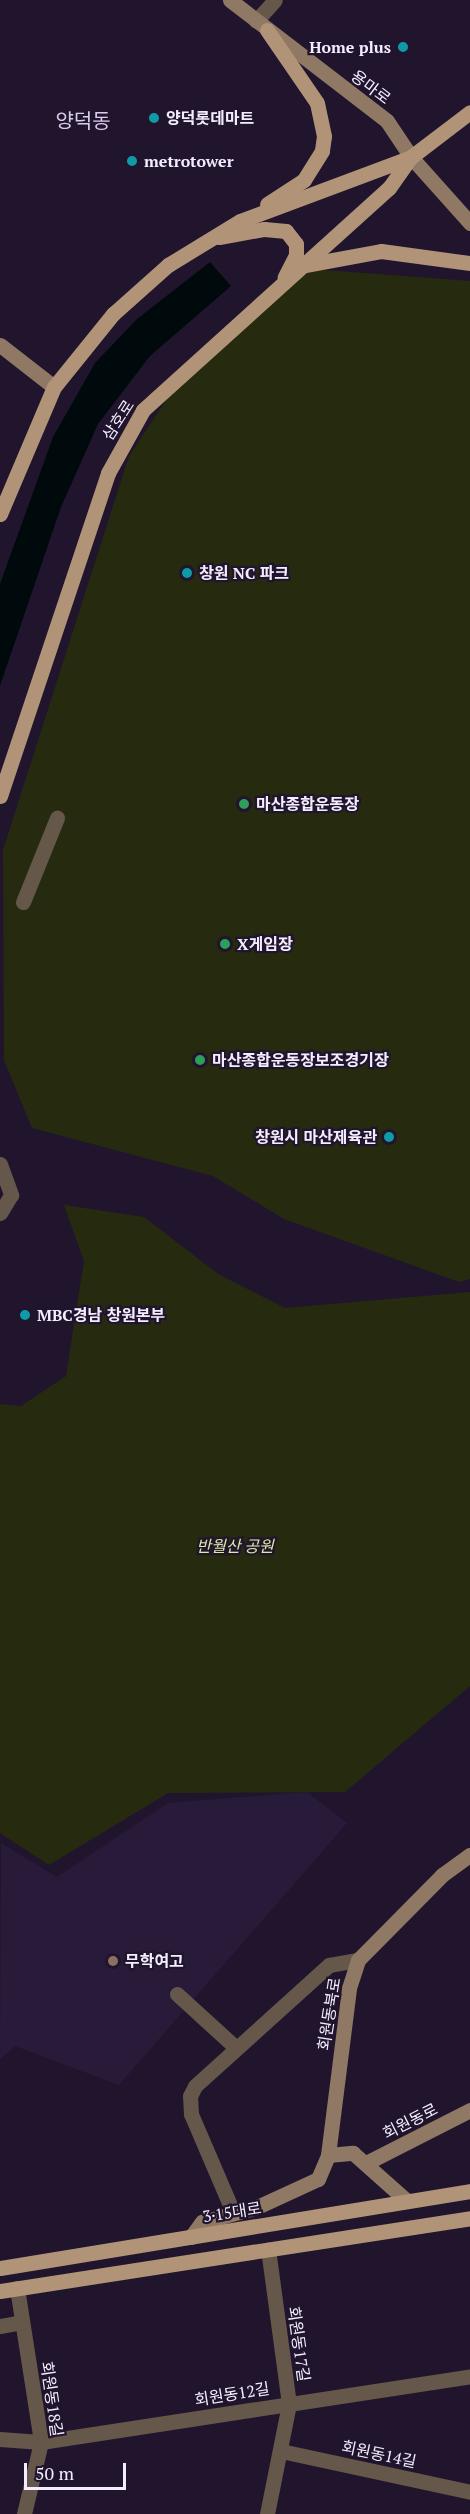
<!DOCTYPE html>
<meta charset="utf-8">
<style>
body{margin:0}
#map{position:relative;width:470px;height:2514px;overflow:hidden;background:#20152d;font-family:"PT Serif","Noto Sans KR",serif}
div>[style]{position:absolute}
.built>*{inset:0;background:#281b3a}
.green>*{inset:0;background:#262b10}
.water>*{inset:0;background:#000a0d}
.street>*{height:15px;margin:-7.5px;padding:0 7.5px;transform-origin:7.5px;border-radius:7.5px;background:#65574a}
.secondary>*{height:15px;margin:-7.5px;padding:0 7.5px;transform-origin:7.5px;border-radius:7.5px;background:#907964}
.primary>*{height:15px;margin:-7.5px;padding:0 7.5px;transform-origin:7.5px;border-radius:7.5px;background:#b19478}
.dots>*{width:16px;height:16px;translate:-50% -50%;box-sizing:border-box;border:3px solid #20152d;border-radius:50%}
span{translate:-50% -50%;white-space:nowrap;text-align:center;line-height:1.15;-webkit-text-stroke:4.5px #20152d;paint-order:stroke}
.poi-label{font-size:16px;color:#f4edff;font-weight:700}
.right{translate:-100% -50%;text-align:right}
.left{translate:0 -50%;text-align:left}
.street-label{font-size:16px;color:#f4edff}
.park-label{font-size:16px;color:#dae9a3;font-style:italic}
.quarter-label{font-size:20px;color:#d9cced}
.scale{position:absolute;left:24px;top:2463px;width:102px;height:27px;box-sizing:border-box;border:3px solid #f4edff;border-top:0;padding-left:8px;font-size:18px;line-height:21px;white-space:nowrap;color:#f4edff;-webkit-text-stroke:4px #20152d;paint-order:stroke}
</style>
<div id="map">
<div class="built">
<div style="clip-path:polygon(307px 1792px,347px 1823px,119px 2085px,15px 2046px,0 2060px,1px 1843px,57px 1877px,168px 1803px)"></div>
</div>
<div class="green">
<div style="clip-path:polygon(310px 269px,470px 281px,470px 1279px,459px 1282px,284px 1219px,213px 1176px,32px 1128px,4px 1060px,3px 850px,129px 456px,171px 393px)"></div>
<div style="clip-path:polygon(64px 1205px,144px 1217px,218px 1274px,285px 1308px,470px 1292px,470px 1686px,345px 1792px,168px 1793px,49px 1865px,0 1833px,0 1404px,21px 1406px,66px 1376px,84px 1261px)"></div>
</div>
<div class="water">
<div style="clip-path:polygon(210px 262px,231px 286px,150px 356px,98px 424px,61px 507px,0 686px,0 584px,53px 437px,95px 363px,137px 319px)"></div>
</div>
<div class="street">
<div style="left:256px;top:21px;width:28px;rotate:-48deg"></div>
<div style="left:23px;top:902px;width:91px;rotate:-68deg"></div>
<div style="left:0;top:1164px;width:33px;rotate:70deg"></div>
<div style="left:11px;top:1195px;width:21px;rotate:121deg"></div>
<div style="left:177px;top:1994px;width:79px;rotate:42.4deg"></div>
<div style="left:233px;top:2212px;width:107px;rotate:-113.2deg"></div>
<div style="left:191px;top:2114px;width:18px;rotate:-93deg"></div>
<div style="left:190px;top:2096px;width:11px;rotate:-63deg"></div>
<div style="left:195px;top:2086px;width:181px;rotate:-42.1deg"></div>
<div style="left:329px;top:1965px;width:29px;rotate:-10deg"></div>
<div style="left:17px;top:2288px;width:156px;rotate:81.1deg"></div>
<div style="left:41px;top:2442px;width:74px;rotate:103.3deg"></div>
<div style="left:0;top:2326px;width:22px;rotate:-10deg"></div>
<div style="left:0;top:2439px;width:41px;rotate:4.2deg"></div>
<div style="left:41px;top:2442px;width:434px;rotate:-8.7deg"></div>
<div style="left:281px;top:2451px;width:193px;rotate:12.2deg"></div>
<div style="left:267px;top:2514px;width:112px;rotate:-78.7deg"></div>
<div style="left:289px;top:2404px;width:156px;rotate:-97.7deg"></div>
</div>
<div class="secondary">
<div style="left:230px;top:0;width:198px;rotate:37.6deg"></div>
<div style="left:387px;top:121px;width:43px;rotate:56.3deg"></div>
<div style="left:411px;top:157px;width:89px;rotate:48.2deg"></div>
<div style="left:0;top:345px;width:68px;rotate:37.9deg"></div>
<div style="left:328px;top:2155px;width:25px;rotate:-5deg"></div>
<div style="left:353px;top:2153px;width:72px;rotate:41.6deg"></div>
<div style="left:366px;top:2163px;width:117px;rotate:-27deg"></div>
<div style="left:191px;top:2237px;width:19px;rotate:-54deg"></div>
<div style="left:202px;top:2222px;width:57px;rotate:-15.3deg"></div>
<div style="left:257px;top:2207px;width:67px;rotate:-24.7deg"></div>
<div style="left:318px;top:2179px;width:26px;rotate:-67deg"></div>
<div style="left:328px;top:2155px;width:168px;rotate:-82.8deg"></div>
<div style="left:349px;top:1988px;width:29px;rotate:-72deg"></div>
<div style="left:358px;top:1960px;width:120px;rotate:-45.3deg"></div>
<div style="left:442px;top:1875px;width:34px;rotate:-36deg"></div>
</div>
<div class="primary">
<div style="left:267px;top:30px;width:88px;rotate:55.6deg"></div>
<div style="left:317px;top:103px;width:34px;rotate:78deg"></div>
<div style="left:324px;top:136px;width:15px;rotate:98deg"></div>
<div style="left:322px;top:151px;width:34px;rotate:122deg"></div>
<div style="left:304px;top:180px;width:44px;rotate:147deg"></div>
<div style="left:219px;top:237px;width:46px;rotate:-10.1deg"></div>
<div style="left:264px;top:229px;width:22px;rotate:5deg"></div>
<div style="left:286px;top:231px;width:16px;rotate:52deg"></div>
<div style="left:296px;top:244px;width:11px;rotate:90deg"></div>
<div style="left:296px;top:255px;width:25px;rotate:117deg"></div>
<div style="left:305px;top:265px;width:77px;rotate:-10.4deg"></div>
<div style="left:381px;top:251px;width:90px;rotate:7.7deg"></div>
<div style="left:0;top:514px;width:138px;rotate:-67deg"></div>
<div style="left:54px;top:387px;width:94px;rotate:-51.1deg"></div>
<div style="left:113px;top:314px;width:74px;rotate:-41.7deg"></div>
<div style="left:168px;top:265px;width:84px;rotate:-31.4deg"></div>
<div style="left:240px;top:221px;width:183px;rotate:-20.5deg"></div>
<div style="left:411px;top:157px;width:74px;rotate:-37.3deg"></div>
<div style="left:0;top:796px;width:341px;rotate:-71.5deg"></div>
<div style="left:108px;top:473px;width:72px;rotate:-60.9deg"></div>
<div style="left:143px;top:410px;width:331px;rotate:-42.1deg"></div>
<div style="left:389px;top:188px;width:38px;rotate:-55deg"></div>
<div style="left:0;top:2268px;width:476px;rotate:-9.3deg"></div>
<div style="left:0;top:2291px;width:476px;rotate:-8.8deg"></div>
</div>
<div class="dots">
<div style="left:403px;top:47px;background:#0f9aa8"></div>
<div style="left:154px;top:118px;background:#0f9aa8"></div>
<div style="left:132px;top:161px;background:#0f9aa8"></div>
<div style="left:187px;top:573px;background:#0f9aa8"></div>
<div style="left:244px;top:804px;background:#2e9e5b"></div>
<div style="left:225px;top:944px;background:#2e9e5b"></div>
<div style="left:200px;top:1060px;background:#2e9e5b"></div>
<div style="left:389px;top:1137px;background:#0f9aa8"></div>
<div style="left:25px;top:1315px;background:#0f9aa8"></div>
<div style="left:113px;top:1961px;background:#8d6e63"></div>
</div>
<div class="poi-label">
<span class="right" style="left:391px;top:47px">Home plus</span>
<span class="left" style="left:166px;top:118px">양덕롯데마트</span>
<span class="left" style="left:144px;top:161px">metrotower</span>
<span class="left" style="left:199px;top:573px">창원 NC 파크</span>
<span class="left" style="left:256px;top:804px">마산종합운동장</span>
<span class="left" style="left:237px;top:944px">X게임장</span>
<span class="left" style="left:212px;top:1060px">마산종합운동장보조경기장</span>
<span class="right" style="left:377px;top:1137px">창원시 마산제육관</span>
<span class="left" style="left:37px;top:1315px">MBC경남 창원본부</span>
<span class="left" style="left:125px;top:1961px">무학여고</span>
</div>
<div class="street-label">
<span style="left:371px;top:87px;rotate:37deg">용마로</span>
<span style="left:118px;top:420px;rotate:-57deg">삼호로</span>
<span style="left:329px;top:2014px;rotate:-81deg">회원동북로</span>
<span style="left:410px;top:2121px;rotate:-27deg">회원동로</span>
<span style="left:232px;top:2212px;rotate:-9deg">3·15대로</span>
<span style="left:299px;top:2344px;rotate:82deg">회원동17길</span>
<span style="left:232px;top:2394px;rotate:-9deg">회원동12길</span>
<span style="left:52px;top:2399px;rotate:82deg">회원동18길</span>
<span style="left:379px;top:2454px;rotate:12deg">회원동14길</span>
</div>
<div class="park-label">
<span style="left:235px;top:1546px">반월산 공원</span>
</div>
<div class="quarter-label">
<span style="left:83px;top:120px">양덕동</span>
</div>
<div class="scale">50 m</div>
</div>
